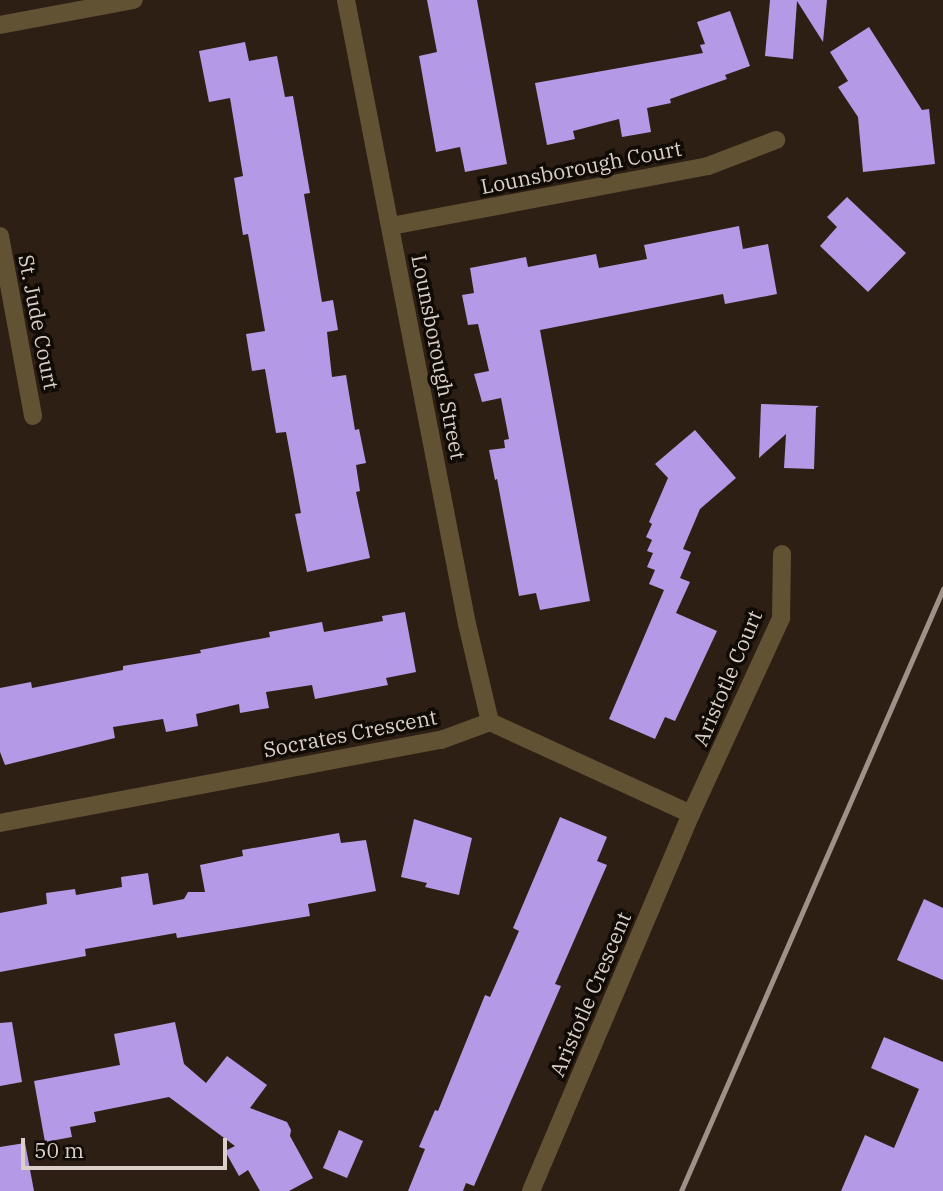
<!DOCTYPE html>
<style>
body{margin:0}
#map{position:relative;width:943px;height:1191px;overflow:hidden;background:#2e1f14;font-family:"IBM Plex Serif",serif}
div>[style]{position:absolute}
.building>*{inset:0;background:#b49ae6}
.minor>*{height:18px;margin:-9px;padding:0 9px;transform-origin:9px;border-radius:9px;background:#625234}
.rail>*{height:5px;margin:-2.5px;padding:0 2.5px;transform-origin:2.5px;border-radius:2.5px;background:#9d9189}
span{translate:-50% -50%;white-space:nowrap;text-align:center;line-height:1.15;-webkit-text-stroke:7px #110b06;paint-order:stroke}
.street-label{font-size:21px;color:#dacfc9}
.scale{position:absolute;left:21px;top:1138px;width:206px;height:32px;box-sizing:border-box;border:4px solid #dacfc9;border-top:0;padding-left:9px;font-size:21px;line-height:24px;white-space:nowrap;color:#dacfc9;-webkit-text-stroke:5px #110b06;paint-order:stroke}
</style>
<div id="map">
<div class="building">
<div style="clip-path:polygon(427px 0,477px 0,507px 164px,465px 172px,460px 147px,436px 152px,419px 56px,437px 52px)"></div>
<div style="clip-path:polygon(770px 0,827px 0,823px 42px,797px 1px,793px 59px,765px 56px)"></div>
<div style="clip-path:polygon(730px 11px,750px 66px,725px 75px,727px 79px,670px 99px,671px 103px,647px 108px,651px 132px,622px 137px,619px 119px,573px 131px,575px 139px,547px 145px,535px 83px,703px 53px,700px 45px,705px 44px,697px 22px)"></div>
<div style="clip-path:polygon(869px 27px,922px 110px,929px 109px,935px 164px,863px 172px,858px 117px,838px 87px,848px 81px,830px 52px)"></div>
<div style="clip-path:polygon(245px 42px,249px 61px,277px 56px,285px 97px,293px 96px,310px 193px,304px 194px,322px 302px,333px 300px,338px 330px,327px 332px,332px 377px,346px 375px,355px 430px,359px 429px,366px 463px,356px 465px,360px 491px,356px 492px,370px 558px,307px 572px,295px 514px,301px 513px,286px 432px,276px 433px,265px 369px,252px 371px,246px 334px,265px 331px,248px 234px,243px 235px,234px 178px,243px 176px,230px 98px,209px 102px,199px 51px)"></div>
<div style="clip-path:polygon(847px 197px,906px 253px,868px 292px,820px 246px,837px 227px,827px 217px)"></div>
<div style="clip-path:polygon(739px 226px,743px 249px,768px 244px,777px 294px,725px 304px,723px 294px,540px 330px,590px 601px,540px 610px,536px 593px,519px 596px,497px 479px,495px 480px,489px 450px,505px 448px,504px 440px,509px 439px,501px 398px,482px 402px,474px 374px,489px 371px,478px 324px,468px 325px,462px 295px,474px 293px,470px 268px,526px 257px,528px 267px,596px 254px,599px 268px,647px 259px,644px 245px)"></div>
<div style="clip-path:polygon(761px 404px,819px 406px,816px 408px,814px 469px,784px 468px,786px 434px,759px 458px)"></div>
<div style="clip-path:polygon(695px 430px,736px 478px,700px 509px,683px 549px,691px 552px,680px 578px,690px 582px,676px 613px,717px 631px,675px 721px,665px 717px,655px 739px,609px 719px,664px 590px,649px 584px,655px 570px,647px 567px,653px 553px,647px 551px,652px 540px,646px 537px,652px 524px,649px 522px,668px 478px,655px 464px)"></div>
<div style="clip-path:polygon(405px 612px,416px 672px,386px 678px,388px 685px,315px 699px,312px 685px,266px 692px,269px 708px,240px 713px,239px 704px,196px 714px,198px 726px,166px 732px,163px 719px,113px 727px,115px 738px,5px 765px,0 752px,0 688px,31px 682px,32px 688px,123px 670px,123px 666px,201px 653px,200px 650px,270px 637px,269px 632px,322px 622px,324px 632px,383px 621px,382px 616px)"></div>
<div style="clip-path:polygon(560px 817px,607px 837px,597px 861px,607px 865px,555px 984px,561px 986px,474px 1186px,466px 1183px,463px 1191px,408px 1191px,425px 1149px,419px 1147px,435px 1110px,438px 1111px,485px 995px,490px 997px,519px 931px,513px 928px)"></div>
<div style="clip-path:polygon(414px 819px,472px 838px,459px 895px,425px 887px,427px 883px,401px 877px)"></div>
<div style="clip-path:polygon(339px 833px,341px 843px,366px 840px,376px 891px,308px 904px,310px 916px,177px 938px,176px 933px,85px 949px,86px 956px,0 972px,0 913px,47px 904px,46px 893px,75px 889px,76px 895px,122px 887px,121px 877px,148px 873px,153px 905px,184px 899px,188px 892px,205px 892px,200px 865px,243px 856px,242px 850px)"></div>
<div style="clip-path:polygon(924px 899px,943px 908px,943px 980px,897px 960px)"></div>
<div style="clip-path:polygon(12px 1022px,22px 1082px,0 1086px,0 1023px)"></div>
<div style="clip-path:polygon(175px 1022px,184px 1064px,206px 1083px,227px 1056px,267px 1085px,250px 1108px,287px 1122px,291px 1130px,290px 1136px,313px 1178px,289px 1191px,260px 1191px,248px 1170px,239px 1176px,225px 1151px,235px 1146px,169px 1097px,94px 1112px,96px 1122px,70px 1127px,72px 1137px,45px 1142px,34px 1081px,120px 1065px,114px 1034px)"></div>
<div style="clip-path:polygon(884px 1037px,943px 1062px,943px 1191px,841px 1191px,865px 1135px,894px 1148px,919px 1089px,871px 1068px)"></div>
<div style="clip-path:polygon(339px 1130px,363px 1141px,347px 1178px,323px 1168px)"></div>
<div style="clip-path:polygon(25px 1143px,34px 1191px,0 1191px,0 1147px)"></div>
</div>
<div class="minor">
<div style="left:346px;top:0;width:636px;rotate:79.03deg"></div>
<div style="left:467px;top:624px;width:101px;rotate:76.8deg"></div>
<div style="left:0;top:25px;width:136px;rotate:-10.6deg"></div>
<div style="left:391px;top:226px;width:323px;rotate:-10.7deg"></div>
<div style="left:708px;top:166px;width:73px;rotate:-20.9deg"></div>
<div style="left:0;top:236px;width:183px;rotate:79.6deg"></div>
<div style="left:0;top:823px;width:449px;rotate:-10.7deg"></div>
<div style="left:441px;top:740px;width:52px;rotate:-20.2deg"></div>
<div style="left:490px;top:722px;width:221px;rotate:24.6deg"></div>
<div style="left:531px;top:1191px;width:410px;rotate:-67deg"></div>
<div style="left:691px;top:814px;width:216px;rotate:-65.3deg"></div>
<div style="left:781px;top:618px;width:64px;rotate:-89.1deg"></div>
</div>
<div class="rail">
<div style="left:681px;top:1191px;width:657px;rotate:-66.48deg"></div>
</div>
<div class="street-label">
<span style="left:581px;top:167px;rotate:-11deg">Lounsborough Court</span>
<span style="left:39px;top:322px;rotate:79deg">St. Jude Court</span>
<span style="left:439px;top:357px;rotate:79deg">Lounsborough Street</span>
<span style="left:727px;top:678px;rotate:-67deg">Aristotle Court</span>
<span style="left:350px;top:733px;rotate:-11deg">Socrates Crescent</span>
<span style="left:590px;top:994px;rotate:-67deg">Aristotle Crescent</span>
</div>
<div class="scale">50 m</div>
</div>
